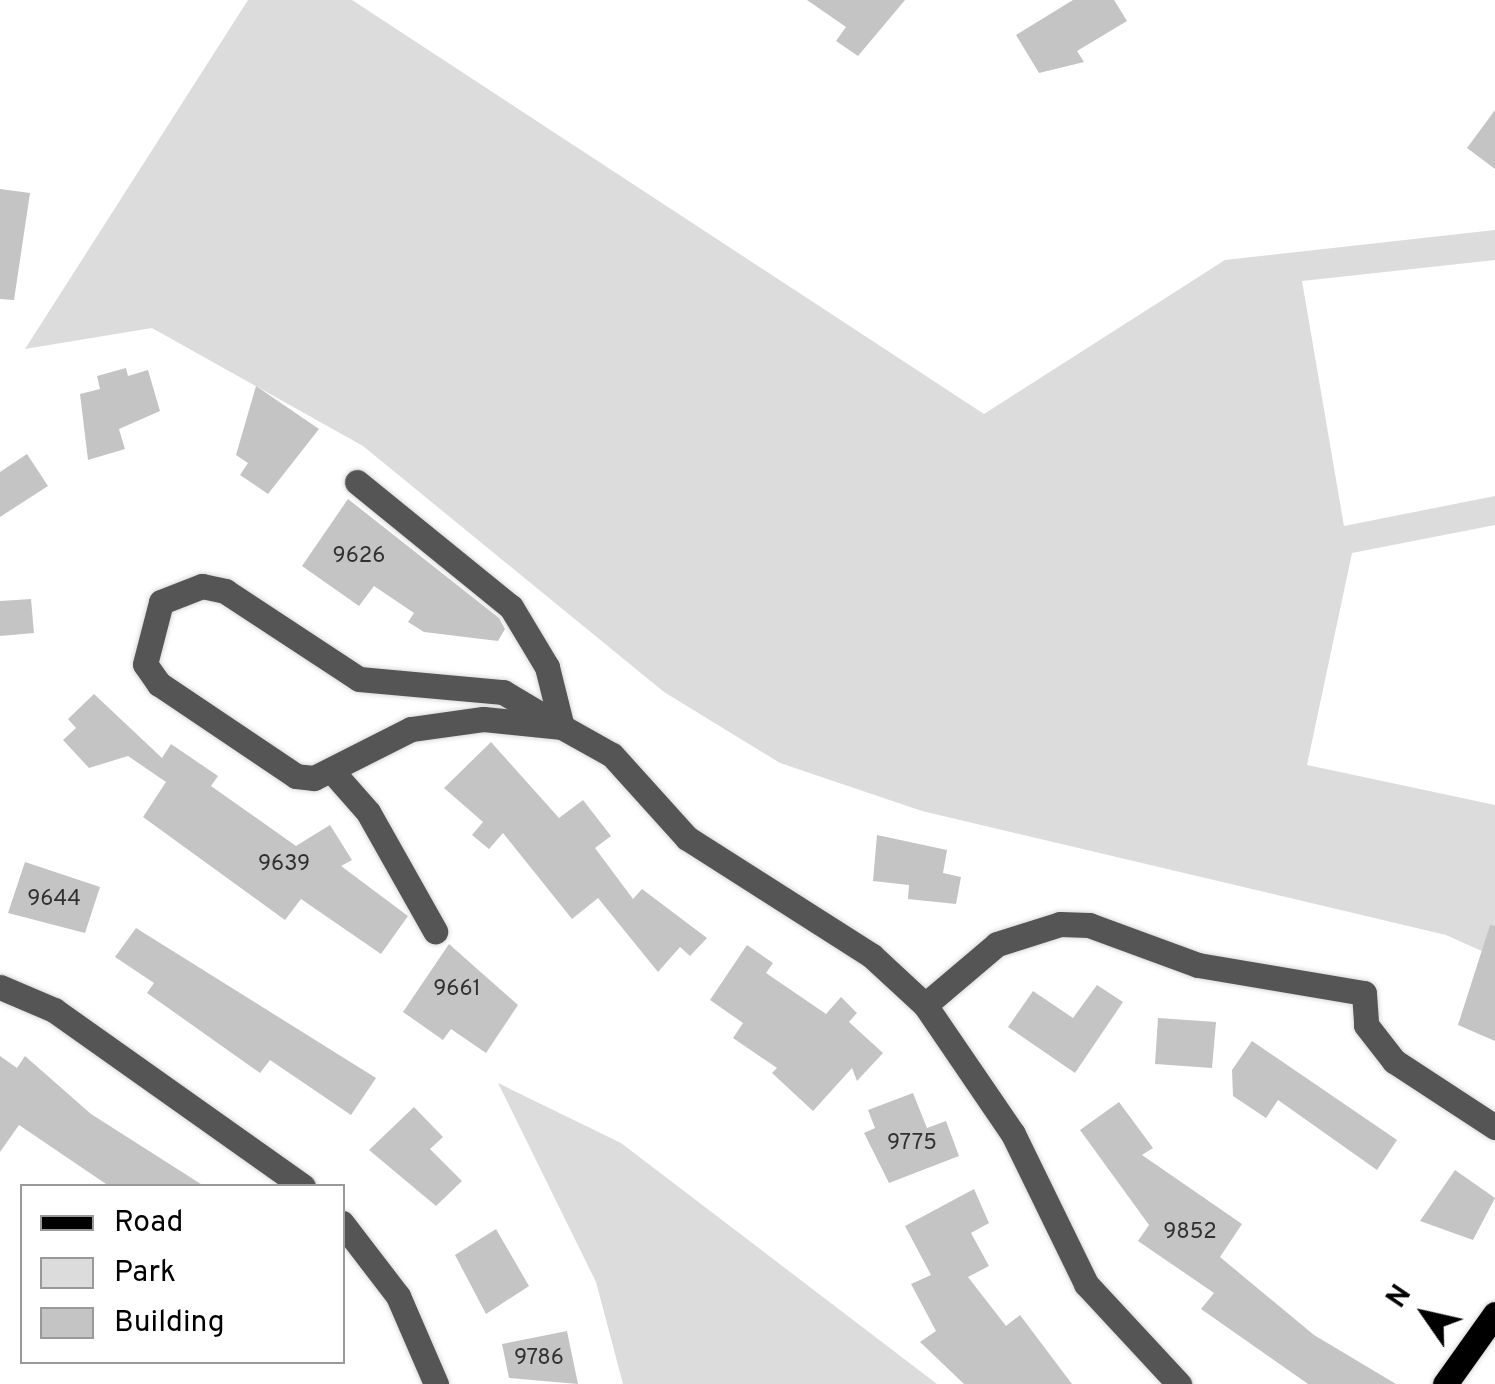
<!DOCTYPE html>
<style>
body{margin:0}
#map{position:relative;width:1495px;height:1384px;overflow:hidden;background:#fff;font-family:Overpass,sans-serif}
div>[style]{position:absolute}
.green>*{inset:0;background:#dcdcdc}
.building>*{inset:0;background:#c4c4c4}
.roads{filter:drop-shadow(0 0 2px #dbdbdb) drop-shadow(0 0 2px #dbdbdb)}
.minor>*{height:25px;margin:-12.5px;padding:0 12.5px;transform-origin:12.5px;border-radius:12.5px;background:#555}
.major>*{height:25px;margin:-12.5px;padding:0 12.5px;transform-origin:12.5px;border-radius:12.5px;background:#000}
span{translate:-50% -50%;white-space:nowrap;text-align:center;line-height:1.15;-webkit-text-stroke:8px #fff;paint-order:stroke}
.number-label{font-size:22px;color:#313131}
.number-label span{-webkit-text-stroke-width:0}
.legend{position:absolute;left:20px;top:1184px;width:325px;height:180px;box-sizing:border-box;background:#fff;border:2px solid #999;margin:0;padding:12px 18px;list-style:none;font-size:30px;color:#000}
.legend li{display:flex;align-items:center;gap:20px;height:50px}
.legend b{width:50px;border:2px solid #999}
.north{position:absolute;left:1375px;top:1264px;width:100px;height:100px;-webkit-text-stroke:8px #fff;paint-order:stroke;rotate:304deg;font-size:28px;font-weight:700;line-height:40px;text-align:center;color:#000}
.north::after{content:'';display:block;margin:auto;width:35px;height:45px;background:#000;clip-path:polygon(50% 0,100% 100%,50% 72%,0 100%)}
</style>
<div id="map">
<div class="green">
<div style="clip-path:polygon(248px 0,352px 0,984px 414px,1225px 260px,1495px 230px,1495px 260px,1302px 281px,1344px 526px,1495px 496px,1495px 525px,1352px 553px,1307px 765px,1495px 805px,1495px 957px,1446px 935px,922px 811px,780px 763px,664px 692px,363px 446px,152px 328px,25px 349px)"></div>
<div style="clip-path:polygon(498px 1083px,621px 1143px,937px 1384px,623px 1384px,596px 1282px)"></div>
</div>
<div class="building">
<div style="clip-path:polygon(807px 0,905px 0,858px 56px,836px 41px,846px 27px)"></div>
<div style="clip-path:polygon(1073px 0,1114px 0,1127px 21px,1077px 51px,1084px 62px,1039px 73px,1016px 35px)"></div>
<div style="clip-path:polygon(1495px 110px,1495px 169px,1467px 148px)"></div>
<div style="clip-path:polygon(0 189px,30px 193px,14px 300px,0 299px)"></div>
<div style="clip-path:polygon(126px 368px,128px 376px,148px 370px,160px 411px,119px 429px,125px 449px,88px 460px,80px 394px,100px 389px,97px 376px)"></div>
<div style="clip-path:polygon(256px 386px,319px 429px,268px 494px,240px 475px,248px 463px,236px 455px)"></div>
<div style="clip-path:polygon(27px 454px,48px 486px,0 517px,0 472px)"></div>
<div style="clip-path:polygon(348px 499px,499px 618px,505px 629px,498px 641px,424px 632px,408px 622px,414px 613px,374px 586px,359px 606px,302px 566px)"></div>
<div style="clip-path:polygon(31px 599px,34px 633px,0 636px,0 601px)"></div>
<div style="clip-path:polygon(94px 694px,162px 758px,171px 744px,218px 776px,211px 786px,296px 846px,330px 825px,352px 860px,341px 866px,408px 916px,381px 954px,301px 899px,285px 920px,143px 817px,166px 782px,128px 756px,89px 768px,63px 740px,76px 728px,68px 719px)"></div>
<div style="clip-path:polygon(491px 742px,559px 818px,583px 800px,611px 836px,595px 848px,633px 899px,642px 889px,707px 938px,690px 956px,680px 947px,658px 972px,598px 898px,572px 919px,503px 833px,489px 849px,472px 835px,483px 822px,444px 788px)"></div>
<div style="clip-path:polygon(877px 835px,947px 850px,943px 873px,961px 877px,956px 904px,908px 899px,909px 885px,873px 881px)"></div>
<div style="clip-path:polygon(25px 862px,100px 887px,85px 933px,8px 913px)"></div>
<div style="clip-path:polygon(1490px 925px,1495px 926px,1495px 1041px,1458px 1025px)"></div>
<div style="clip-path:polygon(136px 928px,376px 1078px,351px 1115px,270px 1060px,260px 1073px,147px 993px,154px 983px,115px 957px)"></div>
<div style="clip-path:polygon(449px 944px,518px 1005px,486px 1053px,451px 1029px,443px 1040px,403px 1012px)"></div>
<div style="clip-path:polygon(747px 945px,773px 963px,766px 973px,826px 1014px,841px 997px,857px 1013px,849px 1022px,883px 1053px,857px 1081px,852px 1068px,813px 1111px,772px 1073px,777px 1068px,733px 1038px,743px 1023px,710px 1000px)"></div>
<div style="clip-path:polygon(1097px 985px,1123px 1002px,1075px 1073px,1008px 1027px,1033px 991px,1073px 1018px)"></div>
<div style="clip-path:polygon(1158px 1018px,1216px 1022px,1212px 1068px,1155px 1064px)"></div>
<div style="clip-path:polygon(1252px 1041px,1397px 1140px,1377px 1170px,1278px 1100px,1266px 1118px,1233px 1096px,1232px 1070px)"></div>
<div style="clip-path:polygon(0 1056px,17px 1068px,25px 1056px,91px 1114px,204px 1186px,109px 1186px,19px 1125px,0 1152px)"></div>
<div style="clip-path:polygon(913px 1093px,927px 1128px,946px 1121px,959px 1156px,889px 1183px,864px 1133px,875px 1128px,868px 1110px)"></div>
<div style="clip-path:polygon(1119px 1102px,1153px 1148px,1142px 1155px,1242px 1224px,1220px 1257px,1314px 1335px,1396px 1384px,1308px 1384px,1201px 1309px,1214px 1293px,1138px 1241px,1149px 1225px,1080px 1130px)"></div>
<div style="clip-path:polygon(414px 1107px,443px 1137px,430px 1149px,462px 1181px,436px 1206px,369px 1150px)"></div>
<div style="clip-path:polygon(1455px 1170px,1495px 1198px,1473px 1240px,1420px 1221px)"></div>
<div style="clip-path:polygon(974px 1189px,989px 1223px,971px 1233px,989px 1266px,968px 1277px,1006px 1326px,1020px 1315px,1072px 1384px,964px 1384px,920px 1342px,936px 1331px,911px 1284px,931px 1275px,905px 1226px)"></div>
<div style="clip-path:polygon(496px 1229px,529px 1286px,486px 1314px,455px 1255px)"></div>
<div style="clip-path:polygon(567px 1331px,578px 1384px,509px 1378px,502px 1344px)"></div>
</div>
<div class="roads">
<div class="minor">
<div style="left:357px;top:482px;width:198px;rotate:39.1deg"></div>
<div style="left:511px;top:607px;width:70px;rotate:59deg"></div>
<div style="left:547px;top:667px;width:62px;rotate:76deg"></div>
<div style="left:562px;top:727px;width:57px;rotate:29.2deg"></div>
<div style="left:612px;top:755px;width:112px;rotate:47.9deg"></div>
<div style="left:687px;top:838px;width:219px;rotate:32.5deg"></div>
<div style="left:872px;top:956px;width:72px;rotate:42.8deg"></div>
<div style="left:925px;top:1005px;width:156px;rotate:55.7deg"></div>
<div style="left:1013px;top:1134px;width:167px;rotate:64deg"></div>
<div style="left:1086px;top:1284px;width:137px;rotate:47.1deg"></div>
<div style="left:202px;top:586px;width:24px;rotate:12deg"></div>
<div style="left:225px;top:591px;width:160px;rotate:33.3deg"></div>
<div style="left:359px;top:679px;width:145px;rotate:5.2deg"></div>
<div style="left:503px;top:692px;width:69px;rotate:30.7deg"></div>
<div style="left:562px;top:727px;width:79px;rotate:-174.2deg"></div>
<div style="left:483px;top:719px;width:73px;rotate:172.1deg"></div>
<div style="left:411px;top:729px;width:109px;rotate:153.2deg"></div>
<div style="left:314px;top:778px;width:18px;rotate:-174deg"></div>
<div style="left:296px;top:776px;width:165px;rotate:-146.1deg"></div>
<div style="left:159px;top:684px;width:24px;rotate:-125deg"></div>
<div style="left:145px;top:664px;width:64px;rotate:-75.5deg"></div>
<div style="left:161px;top:602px;width:44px;rotate:-21.3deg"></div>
<div style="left:331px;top:770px;width:56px;rotate:48.6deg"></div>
<div style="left:368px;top:812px;width:137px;rotate:60.6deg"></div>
<div style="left:0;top:987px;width:59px;rotate:23.1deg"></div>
<div style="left:54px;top:1010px;width:305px;rotate:35.3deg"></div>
<div style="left:925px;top:1005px;width:94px;rotate:-40.3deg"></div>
<div style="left:997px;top:944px;width:66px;rotate:-17.6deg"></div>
<div style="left:1060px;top:924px;width:29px;rotate:2deg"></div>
<div style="left:1089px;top:925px;width:116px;rotate:20.2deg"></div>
<div style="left:1198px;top:965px;width:168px;rotate:9.6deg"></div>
<div style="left:1364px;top:993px;width:32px;rotate:86deg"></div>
<div style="left:1366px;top:1025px;width:46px;rotate:52.1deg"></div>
<div style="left:1394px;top:1061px;width:121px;rotate:33.2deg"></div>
<div style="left:342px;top:1223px;width:92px;rotate:52.5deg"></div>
<div style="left:398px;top:1296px;width:96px;rotate:66.6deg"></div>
</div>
<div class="major">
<div style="left:1445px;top:1384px;width:86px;rotate:-54.5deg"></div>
</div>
</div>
<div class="number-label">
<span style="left:359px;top:557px">9626</span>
<span style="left:284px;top:865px">9639</span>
<span style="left:54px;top:900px">9644</span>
<span style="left:457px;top:990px">9661</span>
<span style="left:912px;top:1144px">9775</span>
<span style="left:1190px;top:1233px">9852</span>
<span style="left:539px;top:1359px">9786</span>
</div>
<ul class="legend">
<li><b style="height:12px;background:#000"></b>Road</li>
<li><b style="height:28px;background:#dcdcdc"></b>Park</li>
<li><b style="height:28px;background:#c4c4c4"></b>Building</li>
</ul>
<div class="north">N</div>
</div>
